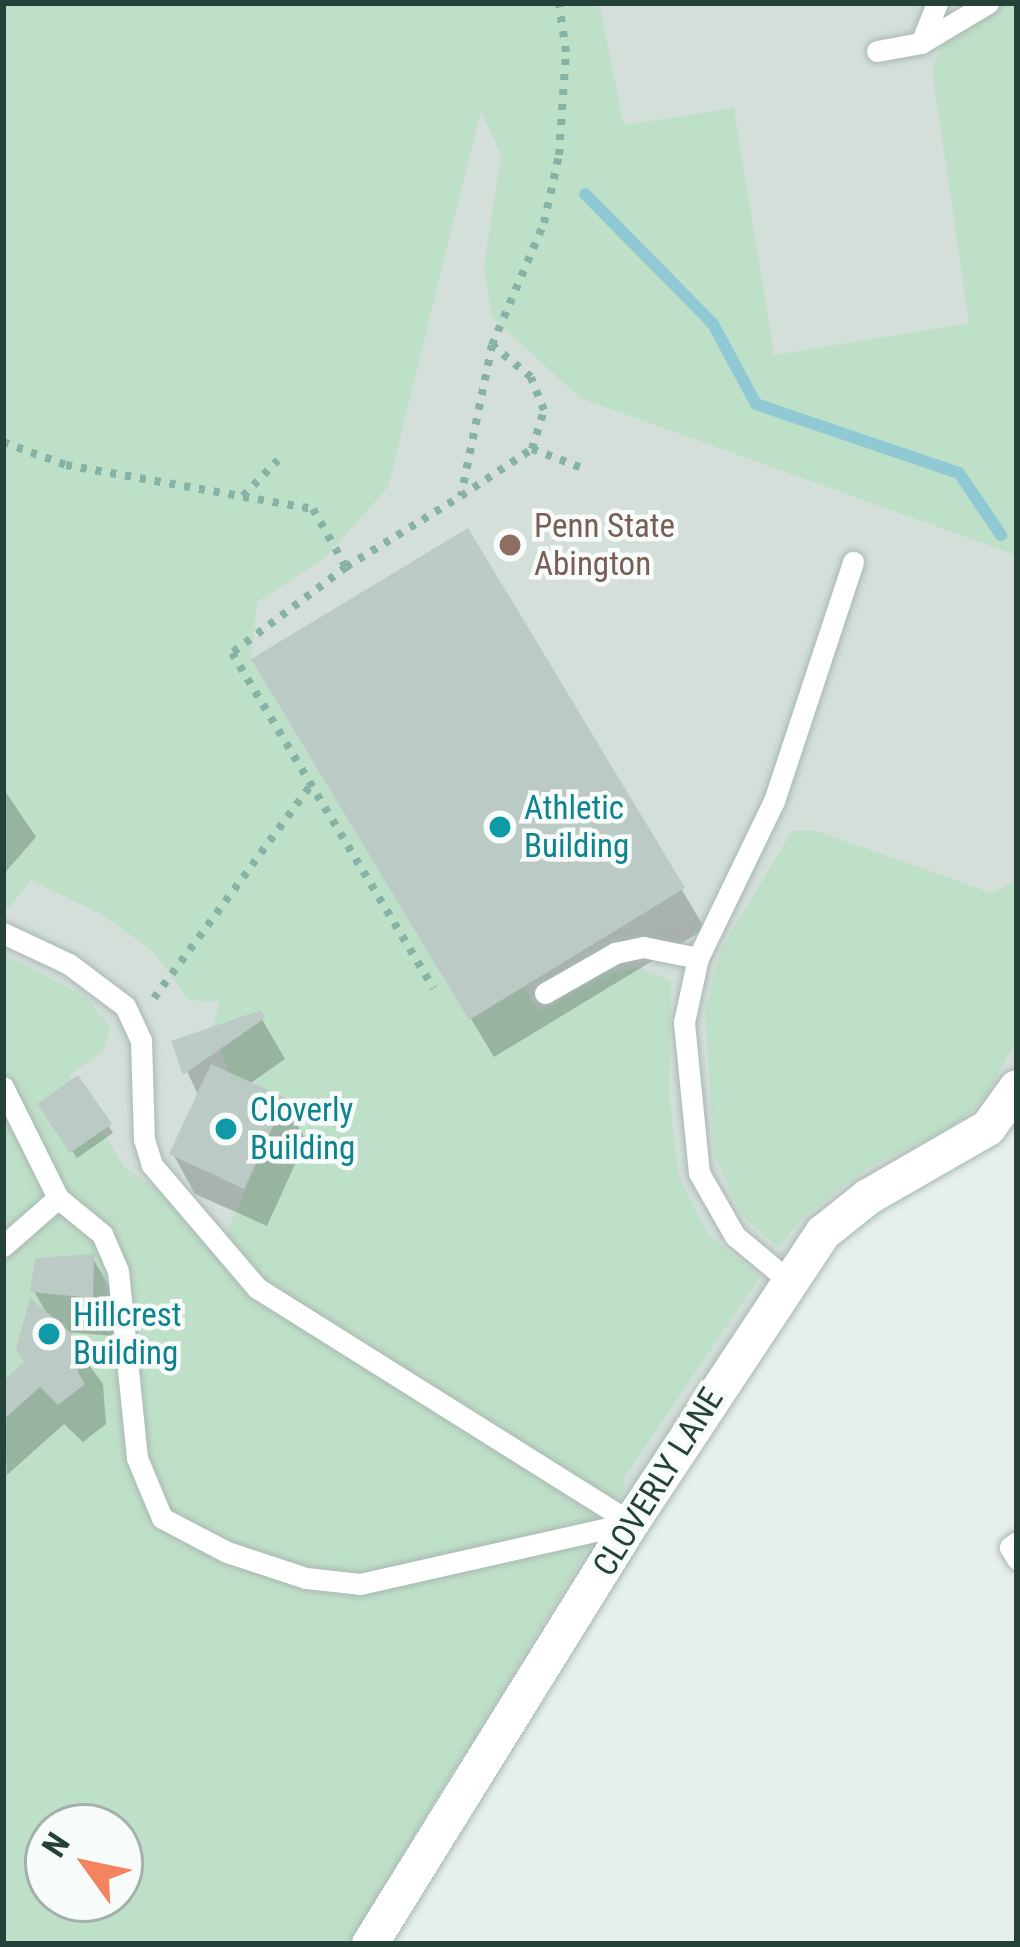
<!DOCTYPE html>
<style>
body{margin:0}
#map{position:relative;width:1020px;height:1947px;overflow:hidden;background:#e6efeb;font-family:"Roboto Condensed",sans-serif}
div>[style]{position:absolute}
.built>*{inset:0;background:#d4dfda}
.green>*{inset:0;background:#bfe0c8}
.shadow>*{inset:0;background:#0003}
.stream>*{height:12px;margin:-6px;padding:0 6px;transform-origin:6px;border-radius:6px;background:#8ec9d4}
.building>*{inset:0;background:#bbcac4}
.path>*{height:8px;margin-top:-4px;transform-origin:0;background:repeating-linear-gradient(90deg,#86b3a5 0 6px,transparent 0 15px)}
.roads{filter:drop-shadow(0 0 3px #a8b8b2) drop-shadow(0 0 3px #a8b8b2)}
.lane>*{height:21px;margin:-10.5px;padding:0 10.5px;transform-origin:10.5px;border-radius:10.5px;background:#fff}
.street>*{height:36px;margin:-18px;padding:0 18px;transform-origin:18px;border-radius:18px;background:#fff}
.dots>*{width:33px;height:33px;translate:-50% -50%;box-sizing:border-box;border:6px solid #f7fbf9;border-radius:50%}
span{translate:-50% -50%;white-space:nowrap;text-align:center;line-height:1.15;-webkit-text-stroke:9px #f7fbf9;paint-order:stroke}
.education-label{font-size:33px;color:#785e54}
.left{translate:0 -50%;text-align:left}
.culture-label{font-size:33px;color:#0d838f}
.street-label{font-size:33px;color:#24423a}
.frame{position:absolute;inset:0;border:6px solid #24423a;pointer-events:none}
.north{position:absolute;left:24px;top:1803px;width:120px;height:120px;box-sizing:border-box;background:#f7fbf9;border:3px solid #a3b1ad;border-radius:50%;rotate:303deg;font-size:33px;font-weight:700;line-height:48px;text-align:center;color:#24423a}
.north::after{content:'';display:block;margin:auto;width:42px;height:54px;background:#f4845f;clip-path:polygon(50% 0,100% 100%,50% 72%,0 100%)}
</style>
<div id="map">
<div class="built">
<div style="clip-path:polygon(3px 3px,1017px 3px,1017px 1088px,868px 1197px,473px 1777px,144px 1628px,3px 1504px)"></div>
</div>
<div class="green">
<div style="clip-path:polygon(evenodd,3px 3px,599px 3px,624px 125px,734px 108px,774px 355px,969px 323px,932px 70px,961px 3px,1017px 3px,1016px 555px,580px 398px,492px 317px,484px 266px,501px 155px,481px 111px,388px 487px,327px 556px,257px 602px,251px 659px,469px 1019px,523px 987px,539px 1011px,590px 979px,638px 967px,671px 981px,669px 1095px,679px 1177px,709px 1235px,760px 1277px,622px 1481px,627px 1485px,349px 1944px,3px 1944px,3px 953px,87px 998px,110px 1027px,104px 1050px,69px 1076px,124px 1167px,225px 1237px,285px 1099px,228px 1072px,212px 1027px,220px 1002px,189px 1000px,153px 951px,104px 916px,31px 880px,8px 909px,3px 905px,3px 3px,48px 1827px,120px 1827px,120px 1899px,48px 1899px,48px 1827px)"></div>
<div style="clip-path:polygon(792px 831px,817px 831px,992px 893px,1017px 880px,1017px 1039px,984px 1099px,955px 1125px,866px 1169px,800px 1220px,778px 1248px,741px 1214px,714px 1154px,705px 1011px,720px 951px)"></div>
</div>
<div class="shadow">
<div style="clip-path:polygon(278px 699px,682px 890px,705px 929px,494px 1057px)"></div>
<div style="clip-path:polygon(3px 788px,36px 837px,3px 875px)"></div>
<div style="clip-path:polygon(259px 1014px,285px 1059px,248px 1085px,283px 1101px,306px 1140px,267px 1226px,195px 1194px,173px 1154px,199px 1097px,174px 1043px)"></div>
<div style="clip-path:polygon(78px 1079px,113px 1133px,77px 1158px,41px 1105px)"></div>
<div style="clip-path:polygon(92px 1257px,115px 1296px,114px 1336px,65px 1332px,103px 1384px,106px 1424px,83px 1442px,64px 1424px,7px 1475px,3px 1385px,27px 1362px,48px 1316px,34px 1291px)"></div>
</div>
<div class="stream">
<div style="left:585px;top:194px;width:182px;rotate:45.4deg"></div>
<div style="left:713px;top:324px;width:91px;rotate:61.7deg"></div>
<div style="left:756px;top:404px;width:214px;rotate:18.8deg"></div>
<div style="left:959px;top:473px;width:75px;rotate:55.9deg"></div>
</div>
<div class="building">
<div style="clip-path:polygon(468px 528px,685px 888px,469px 1020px,251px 659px)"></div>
<div style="clip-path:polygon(261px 1010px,265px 1018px,183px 1075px,171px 1041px)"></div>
<div style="clip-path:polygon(211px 1064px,286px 1098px,244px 1189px,169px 1154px)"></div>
<div style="clip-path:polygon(78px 1075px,112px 1124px,70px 1153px,37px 1104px)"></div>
<div style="clip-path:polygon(94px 1254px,93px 1298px,30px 1292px,35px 1258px)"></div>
<div style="clip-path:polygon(30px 1298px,82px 1342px,78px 1372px,85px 1384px,58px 1405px,40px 1387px,3px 1420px,3px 1381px,24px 1362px,16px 1349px)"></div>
</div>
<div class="path">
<div style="left:492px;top:345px;width:133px;rotate:-66.9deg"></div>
<div style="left:544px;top:223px;width:70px;rotate:-77.6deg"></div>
<div style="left:559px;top:155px;width:103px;rotate:-86.1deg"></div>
<div style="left:566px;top:52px;width:49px;rotate:-98.1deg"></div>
<div style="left:3px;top:442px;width:67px;rotate:20.1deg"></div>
<div style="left:66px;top:465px;width:251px;rotate:10.1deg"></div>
<div style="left:313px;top:509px;width:67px;rotate:60.4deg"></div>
<div style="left:346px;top:567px;width:135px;rotate:-31.7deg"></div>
<div style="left:532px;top:449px;width:41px;rotate:-72.9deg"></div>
<div style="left:544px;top:410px;width:35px;rotate:-112deg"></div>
<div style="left:531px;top:377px;width:50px;rotate:-140.6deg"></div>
<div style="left:492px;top:345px;width:154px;rotate:101.6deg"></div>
<div style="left:461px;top:496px;width:85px;rotate:-33.5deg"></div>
<div style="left:532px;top:449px;width:53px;rotate:20.8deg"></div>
<div style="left:243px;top:496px;width:50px;rotate:-45.8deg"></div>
<div style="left:346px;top:567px;width:143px;rotate:143deg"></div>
<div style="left:232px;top:653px;width:391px;rotate:59deg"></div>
<div style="left:154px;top:998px;width:265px;rotate:-53.6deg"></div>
</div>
<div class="roads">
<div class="lane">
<div style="left:921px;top:43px;width:43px;rotate:-68.2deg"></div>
<div style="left:877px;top:51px;width:45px;rotate:-10.3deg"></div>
<div style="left:921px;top:43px;width:78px;rotate:-30.8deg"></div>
<div style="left:3px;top:933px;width:73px;rotate:25.2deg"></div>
<div style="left:69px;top:964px;width:70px;rotate:36.9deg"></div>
<div style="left:125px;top:1006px;width:38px;rotate:65deg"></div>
<div style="left:141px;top:1040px;width:99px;rotate:88.3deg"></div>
<div style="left:144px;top:1139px;width:27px;rotate:73deg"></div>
<div style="left:152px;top:1165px;width:162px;rotate:49.5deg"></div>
<div style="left:257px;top:1288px;width:442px;rotate:32.1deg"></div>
<div style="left:545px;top:993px;width:81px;rotate:-29.7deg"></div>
<div style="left:615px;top:953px;width:29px;rotate:-12deg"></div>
<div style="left:643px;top:947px;width:56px;rotate:11.3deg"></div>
<div style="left:3px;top:1087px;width:124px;rotate:63.6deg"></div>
<div style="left:58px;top:1198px;width:57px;rotate:39.3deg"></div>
<div style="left:102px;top:1234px;width:40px;rotate:66.6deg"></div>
<div style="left:118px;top:1271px;width:188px;rotate:84.2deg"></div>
<div style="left:137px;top:1458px;width:65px;rotate:67.4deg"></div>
<div style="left:162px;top:1518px;width:73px;rotate:27.6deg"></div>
<div style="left:227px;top:1552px;width:83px;rotate:18.2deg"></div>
<div style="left:306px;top:1578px;width:54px;rotate:6.3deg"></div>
<div style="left:360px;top:1584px;width:277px;rotate:-12.7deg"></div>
<div style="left:3px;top:1246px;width:73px;rotate:-41.1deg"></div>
<div style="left:788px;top:1280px;width:69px;rotate:-140.3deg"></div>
<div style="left:735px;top:1236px;width:73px;rotate:-119.7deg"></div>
<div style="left:699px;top:1173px;width:152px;rotate:-95.7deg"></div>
<div style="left:684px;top:1022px;width:66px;rotate:-77.7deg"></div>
<div style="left:698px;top:958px;width:174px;rotate:-64.2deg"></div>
<div style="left:774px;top:801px;width:252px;rotate:-71.7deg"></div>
<div style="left:1017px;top:1542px;width:9px;rotate:144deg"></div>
<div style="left:1010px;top:1547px;width:14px;rotate:60deg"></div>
</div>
<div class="street">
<div style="left:370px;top:1944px;width:495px;rotate:-58.2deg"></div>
<div style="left:631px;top:1523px;width:348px;rotate:-56.5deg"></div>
<div style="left:823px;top:1233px;width:58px;rotate:-38.7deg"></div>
<div style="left:868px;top:1197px;width:138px;rotate:-29.9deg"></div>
<div style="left:988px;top:1128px;width:49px;rotate:-54.1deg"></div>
</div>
</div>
<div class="dots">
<div style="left:510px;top:545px;background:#8d6e63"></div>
<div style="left:500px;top:827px;background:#0f9aa8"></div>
<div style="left:226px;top:1129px;background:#0f9aa8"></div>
<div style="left:49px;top:1334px;background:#0f9aa8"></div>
</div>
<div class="education-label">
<span class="left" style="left:534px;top:545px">Penn State<br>Abington</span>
</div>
<div class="culture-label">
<span class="left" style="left:524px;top:827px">Athletic<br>Building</span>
<span class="left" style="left:250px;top:1129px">Cloverly<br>Building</span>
<span class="left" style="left:73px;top:1334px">Hillcrest<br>Building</span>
</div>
<div class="street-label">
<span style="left:658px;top:1482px;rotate:-58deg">CLOVERLY LANE</span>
</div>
<div class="frame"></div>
<div class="north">N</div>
</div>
